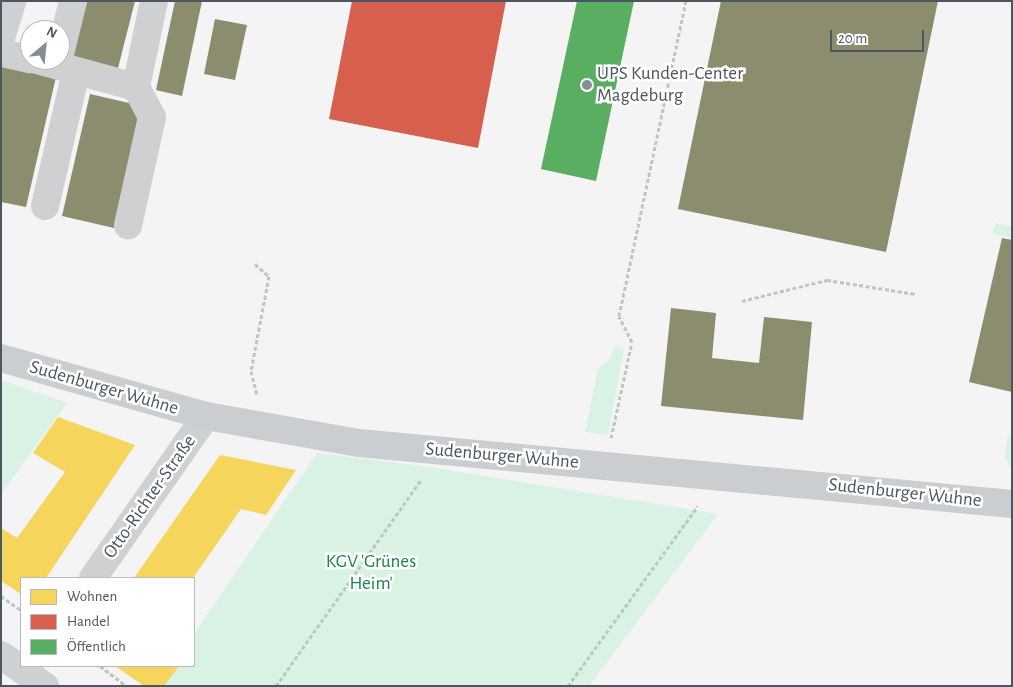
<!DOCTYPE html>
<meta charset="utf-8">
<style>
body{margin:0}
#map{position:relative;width:1013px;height:687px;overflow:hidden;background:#f4f4f4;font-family:"Alegreya Sans",sans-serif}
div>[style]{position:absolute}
.green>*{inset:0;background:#d9f2e3}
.homes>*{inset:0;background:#f6d55c}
.shops>*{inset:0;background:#d6604d}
.public>*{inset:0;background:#5aae61}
.industry>*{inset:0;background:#8c8c6e}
.path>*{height:3px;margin-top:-1.5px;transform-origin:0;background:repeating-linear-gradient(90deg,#bcc7c4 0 4px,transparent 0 6.5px)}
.minor>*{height:28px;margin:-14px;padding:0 14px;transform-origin:14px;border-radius:14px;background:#ced0d2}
.major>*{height:28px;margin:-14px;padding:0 14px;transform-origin:14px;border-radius:14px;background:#caced1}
.dots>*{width:14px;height:14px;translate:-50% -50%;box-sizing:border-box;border:2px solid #fff;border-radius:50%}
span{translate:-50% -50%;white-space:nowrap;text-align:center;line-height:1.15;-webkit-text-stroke:5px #fff;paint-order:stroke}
.poi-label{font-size:19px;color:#4a5661}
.left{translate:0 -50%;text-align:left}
.street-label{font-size:19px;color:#4a5661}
.park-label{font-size:19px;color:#17864f}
.frame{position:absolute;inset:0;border:2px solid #4a5661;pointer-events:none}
.legend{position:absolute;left:20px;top:577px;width:175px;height:90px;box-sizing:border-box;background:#fff;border:1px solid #b7bbc0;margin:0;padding:6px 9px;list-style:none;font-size:15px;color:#4a5661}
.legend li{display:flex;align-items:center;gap:10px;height:25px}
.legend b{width:25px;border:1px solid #b7bbc0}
.north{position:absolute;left:20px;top:20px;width:50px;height:50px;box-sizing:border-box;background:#fff;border:1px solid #b7bbc0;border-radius:50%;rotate:28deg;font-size:14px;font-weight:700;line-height:20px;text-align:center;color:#4a5661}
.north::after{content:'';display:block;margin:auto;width:18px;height:22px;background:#868d94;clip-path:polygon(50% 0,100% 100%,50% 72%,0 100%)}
.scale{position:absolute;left:830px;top:30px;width:94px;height:22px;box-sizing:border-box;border:2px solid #4a5661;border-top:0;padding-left:6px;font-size:15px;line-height:18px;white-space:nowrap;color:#4a5661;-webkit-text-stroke:4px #fff;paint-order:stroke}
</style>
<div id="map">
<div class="green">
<div style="clip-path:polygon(995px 223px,1012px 227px,1012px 238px,993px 234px)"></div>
<div style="clip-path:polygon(616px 345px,624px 349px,608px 435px,585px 432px,598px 369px,609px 360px)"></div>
<div style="clip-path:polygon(1px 380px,67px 403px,1px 494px)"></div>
<div style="clip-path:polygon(1008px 435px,1012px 436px,1012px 469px,1005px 458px)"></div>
<div style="clip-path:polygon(317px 453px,430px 467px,718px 514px,589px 686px,158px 686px,172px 666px,194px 666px,194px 634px)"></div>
</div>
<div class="homes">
<div style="clip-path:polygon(58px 417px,135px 445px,46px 578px,21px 578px,21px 594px,1px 581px,1px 528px,17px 538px,65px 472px,33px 453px)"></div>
<div style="clip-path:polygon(220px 455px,296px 470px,266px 515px,241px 509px,193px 578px,134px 578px)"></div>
<div style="clip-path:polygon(115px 666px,179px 666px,164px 686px,144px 686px)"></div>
</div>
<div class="shops">
<div style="clip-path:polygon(352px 1px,506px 1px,478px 148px,329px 119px)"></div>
</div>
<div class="public">
<div style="clip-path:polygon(577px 1px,634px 1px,596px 181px,541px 169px)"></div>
</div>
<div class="industry">
<div style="clip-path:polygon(87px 1px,135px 1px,117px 72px,72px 60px)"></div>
<div style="clip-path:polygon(175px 1px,202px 1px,182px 96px,156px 90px)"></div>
<div style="clip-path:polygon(721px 1px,938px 1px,886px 252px,678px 209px)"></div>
<div style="clip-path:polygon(215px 19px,247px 25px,235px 80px,204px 74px)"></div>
<div style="clip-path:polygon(2px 65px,56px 77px,26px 207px,1px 202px)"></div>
<div style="clip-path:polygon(90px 94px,142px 106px,114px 228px,62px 216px)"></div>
<div style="clip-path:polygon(1002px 238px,1012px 240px,1012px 392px,969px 382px)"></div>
<div style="clip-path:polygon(671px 308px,716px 313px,712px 358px,759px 363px,764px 317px,812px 322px,803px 420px,661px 406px)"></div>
</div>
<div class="path">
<div style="left:255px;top:264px;width:18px;rotate:41deg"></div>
<div style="left:269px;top:276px;width:97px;rotate:100.7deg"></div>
<div style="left:251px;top:371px;width:25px;rotate:76deg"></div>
<div style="left:742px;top:301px;width:88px;rotate:-13.9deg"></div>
<div style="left:827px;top:280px;width:90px;rotate:8.9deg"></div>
<div style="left:611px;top:438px;width:98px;rotate:-77.7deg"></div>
<div style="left:632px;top:342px;width:29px;rotate:-117deg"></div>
<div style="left:619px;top:316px;width:322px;rotate:-78deg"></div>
<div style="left:1px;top:596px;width:24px;rotate:35deg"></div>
<div style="left:100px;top:666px;width:34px;rotate:37deg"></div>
<div style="left:276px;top:686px;width:252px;rotate:-54.9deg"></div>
<div style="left:568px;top:686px;width:222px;rotate:-54.2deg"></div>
</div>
<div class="minor">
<div style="left:1px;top:38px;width:39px;rotate:-73deg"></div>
<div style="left:1px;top:53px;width:30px;rotate:12deg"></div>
<div style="left:60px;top:54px;width:55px;rotate:-76.2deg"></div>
<div style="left:37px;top:60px;width:103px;rotate:15.3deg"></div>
<div style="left:136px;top:87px;width:34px;rotate:62deg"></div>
<div style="left:152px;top:117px;width:111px;rotate:102.5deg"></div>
<div style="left:136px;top:87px;width:88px;rotate:-78.2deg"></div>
<div style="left:45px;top:206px;width:138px;rotate:-77deg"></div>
<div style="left:93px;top:578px;width:198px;rotate:-55.1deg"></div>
<div style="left:1px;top:655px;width:54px;rotate:35.2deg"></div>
</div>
<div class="major">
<div style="left:1px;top:358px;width:213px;rotate:15.8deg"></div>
<div style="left:206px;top:416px;width:155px;rotate:10deg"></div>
<div style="left:359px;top:443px;width:656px;rotate:5.34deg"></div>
</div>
<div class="dots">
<div style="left:587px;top:85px;background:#868d94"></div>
</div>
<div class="poi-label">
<span class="left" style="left:597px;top:85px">UPS Kunden-Center<br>Magdeburg</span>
</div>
<div class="street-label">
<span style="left:104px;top:388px;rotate:16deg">Sudenburger Wuhne</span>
<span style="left:502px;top:456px;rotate:5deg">Sudenburger Wuhne</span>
<span style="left:905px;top:493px;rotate:6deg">Sudenburger Wuhne</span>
<span style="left:150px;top:497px;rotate:-55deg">Otto-Richter-Straße</span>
</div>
<div class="park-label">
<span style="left:371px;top:573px">KGV 'Grünes<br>Heim'</span>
</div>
<div class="frame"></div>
<ul class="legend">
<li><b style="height:14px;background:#f6d55c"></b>Wohnen</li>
<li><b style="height:14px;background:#d6604d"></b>Handel</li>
<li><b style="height:14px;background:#5aae61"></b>Öffentlich</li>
</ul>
<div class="north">N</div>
<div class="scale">20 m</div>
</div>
